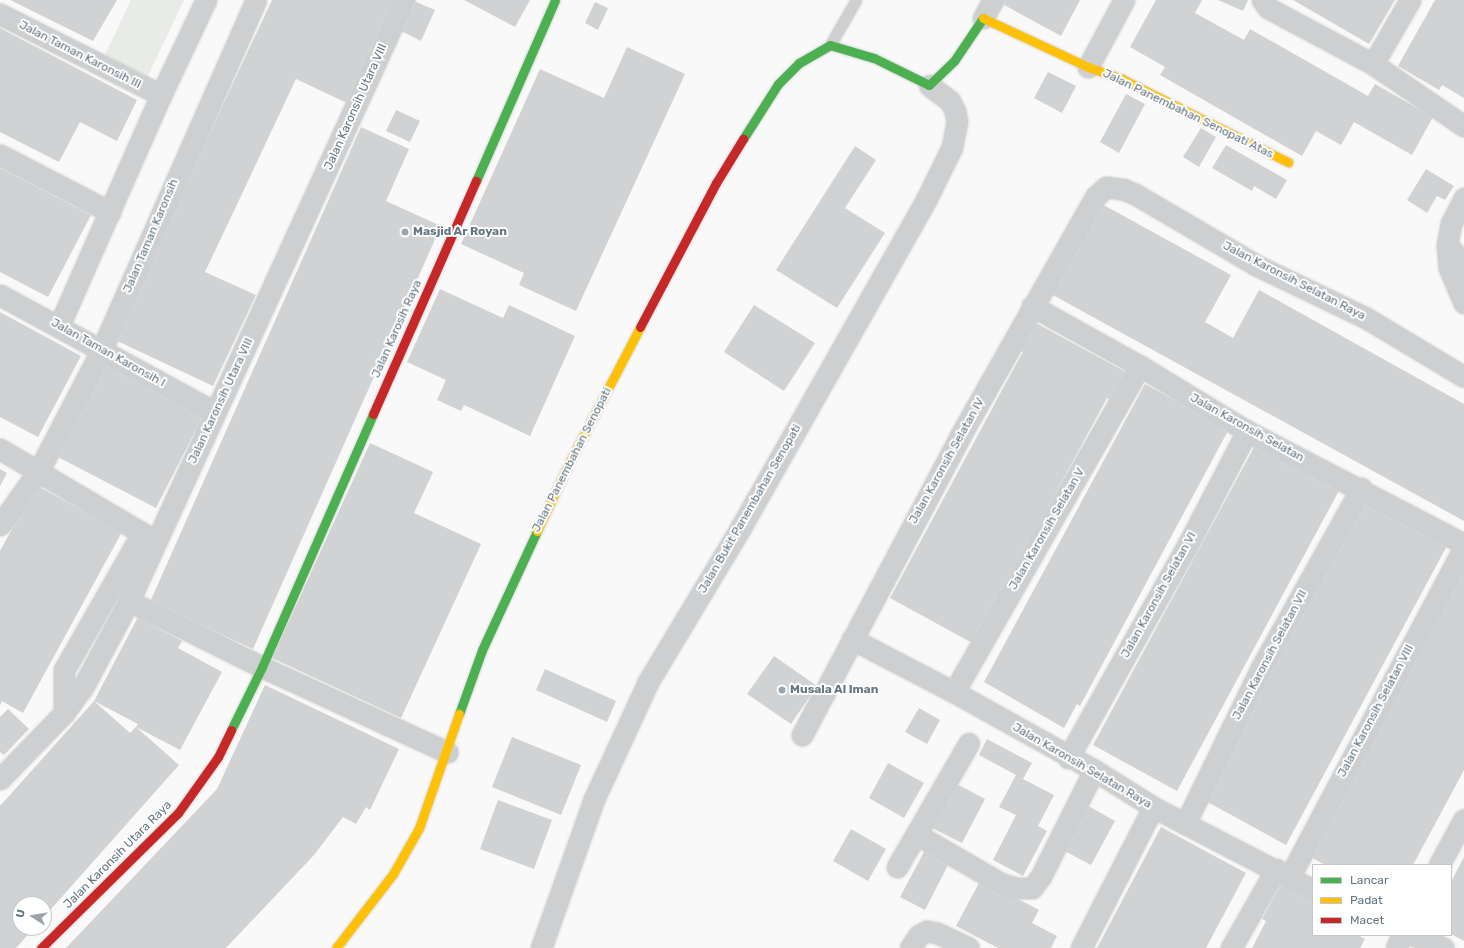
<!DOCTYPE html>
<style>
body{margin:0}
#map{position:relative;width:1464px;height:948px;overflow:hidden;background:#f9f9f9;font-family:Rubik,sans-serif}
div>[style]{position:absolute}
.green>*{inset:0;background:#e8ebe6}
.building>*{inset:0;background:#d0d2d3}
.roads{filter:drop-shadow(0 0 1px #d5d6d7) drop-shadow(0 0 1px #d5d6d7)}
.lane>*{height:11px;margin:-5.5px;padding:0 5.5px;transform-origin:5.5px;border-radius:5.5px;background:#cecfd0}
.street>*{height:21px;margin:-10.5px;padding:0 10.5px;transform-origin:10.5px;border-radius:10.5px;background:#cecfd0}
.fast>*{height:9px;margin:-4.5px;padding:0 4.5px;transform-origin:4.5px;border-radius:4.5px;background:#4caf50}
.slow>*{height:9px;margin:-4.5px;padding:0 4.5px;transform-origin:4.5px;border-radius:4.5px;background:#ffc107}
.jam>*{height:9px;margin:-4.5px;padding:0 4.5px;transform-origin:4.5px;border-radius:4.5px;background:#c62828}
.dots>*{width:11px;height:11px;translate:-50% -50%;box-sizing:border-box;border:2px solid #fff;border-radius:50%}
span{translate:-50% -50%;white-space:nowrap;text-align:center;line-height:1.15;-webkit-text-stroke:4px #fff;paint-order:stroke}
.street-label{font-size:12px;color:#657683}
.poi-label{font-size:12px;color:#657683;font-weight:700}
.left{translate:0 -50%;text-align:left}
.legend{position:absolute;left:1312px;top:864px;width:140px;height:72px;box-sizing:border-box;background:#fff;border:1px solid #c1c8cd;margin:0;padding:5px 7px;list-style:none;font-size:12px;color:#657683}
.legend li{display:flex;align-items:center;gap:8px;height:20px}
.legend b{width:20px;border:1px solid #c1c8cd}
.north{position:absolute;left:12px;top:896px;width:40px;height:40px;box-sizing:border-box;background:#fff;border:1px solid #c1c8cd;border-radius:50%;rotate:282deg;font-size:11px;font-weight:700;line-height:16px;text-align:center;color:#657683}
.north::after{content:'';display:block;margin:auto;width:14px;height:18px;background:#99a4ac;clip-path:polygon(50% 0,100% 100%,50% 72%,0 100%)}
</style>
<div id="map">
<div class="green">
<div style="clip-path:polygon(131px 0,184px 0,148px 76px,105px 55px)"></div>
</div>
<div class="building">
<div style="clip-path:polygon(10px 0,117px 0,93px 41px)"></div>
<div style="clip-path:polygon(272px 0,395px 0,347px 103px,296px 79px,233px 213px,205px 272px,256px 295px,213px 386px,113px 339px)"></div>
<div style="clip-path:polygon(464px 0,530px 0,515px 27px)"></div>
<div style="clip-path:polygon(995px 0,1080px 0,1061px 36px)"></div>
<div style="clip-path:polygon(1156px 0,1202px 0,1195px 13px,1244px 40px,1250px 29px,1368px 96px,1375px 84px,1433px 117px,1412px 155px,1354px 122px,1341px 145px,1316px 131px,1302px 156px,1160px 75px,1165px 67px,1130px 47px)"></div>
<div style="clip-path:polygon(1218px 0,1248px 0,1243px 11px)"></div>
<div style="clip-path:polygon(1293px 0,1395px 0,1369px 44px)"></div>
<div style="clip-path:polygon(1464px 0,1464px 98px,1442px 85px,1439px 90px,1398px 66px,1435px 0)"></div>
<div style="clip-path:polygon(414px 1px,435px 10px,421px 41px,401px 31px)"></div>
<div style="clip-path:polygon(595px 2px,608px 8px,598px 30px,585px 23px)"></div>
<div style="clip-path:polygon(0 28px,137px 100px,117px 141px,80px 122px,59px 162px,0 132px)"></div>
<div style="clip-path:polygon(627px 47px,685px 74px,576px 311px,519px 285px,524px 273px,461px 244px,540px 69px,604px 98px)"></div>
<div style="clip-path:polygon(1048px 72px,1076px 86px,1062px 113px,1034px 98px)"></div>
<div style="clip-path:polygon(1126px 94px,1145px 104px,1119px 153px,1100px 142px)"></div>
<div style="clip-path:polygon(396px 110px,420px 121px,410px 142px,386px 131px)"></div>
<div style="clip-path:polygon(361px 127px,409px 149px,386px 201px,441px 226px,253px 649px,150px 602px)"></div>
<div style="clip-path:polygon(1201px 128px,1216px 137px,1199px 167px,1183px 157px)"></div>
<div style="clip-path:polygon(1226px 145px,1287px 180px,1276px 199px,1254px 186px,1252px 191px,1212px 168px)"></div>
<div style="clip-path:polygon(855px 146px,876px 160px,845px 208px,885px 233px,837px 308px,776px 270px)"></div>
<div style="clip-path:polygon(0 168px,91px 215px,48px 297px,0 272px)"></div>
<div style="clip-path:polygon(1426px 169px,1454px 186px,1445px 200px,1437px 196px,1427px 213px,1407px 200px)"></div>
<div style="clip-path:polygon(1100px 203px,1231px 275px,1205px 322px,1233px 338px,1259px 290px,1464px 404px,1464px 521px,1051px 294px)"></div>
<div style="clip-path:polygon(440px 289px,503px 318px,509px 305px,575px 336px,530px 436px,464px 405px,461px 411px,437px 400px,446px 380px,407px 362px)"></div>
<div style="clip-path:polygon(754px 305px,815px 343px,784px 391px,724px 352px)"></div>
<div style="clip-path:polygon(0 312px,81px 356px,38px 437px,0 417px)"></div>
<div style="clip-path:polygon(1034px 322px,1126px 372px,1111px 400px,1107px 398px,974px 644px,890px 598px,1014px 368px,1023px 352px,1020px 350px)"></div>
<div style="clip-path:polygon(104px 357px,206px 410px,156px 508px,54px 455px)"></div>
<div style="clip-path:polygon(1145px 384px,1229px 429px,1080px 706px,1077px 704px,1064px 728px,984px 682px)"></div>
<div style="clip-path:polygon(1257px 442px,1341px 487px,1177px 791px,1093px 745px)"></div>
<div style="clip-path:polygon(370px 443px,433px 472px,414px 513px,481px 544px,401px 718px,272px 658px)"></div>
<div style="clip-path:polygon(0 469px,7px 473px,0 486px)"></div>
<div style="clip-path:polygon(36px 485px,122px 532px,23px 713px,2px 701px,0 705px,0 551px)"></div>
<div style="clip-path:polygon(1364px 498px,1448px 544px,1286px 845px,1202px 799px)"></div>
<div style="clip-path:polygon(1464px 569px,1464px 770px,1413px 865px,1325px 865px,1309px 856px)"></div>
<div style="clip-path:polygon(evenodd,138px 617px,182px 641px,178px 648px,222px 672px,180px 750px,136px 727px,179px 765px,44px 917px,44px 904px,20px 904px,20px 928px,34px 928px,16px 948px,0 948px,0 806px,94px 701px,138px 617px,94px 701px,138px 724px,136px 727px,130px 733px,94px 701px)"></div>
<div style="clip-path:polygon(774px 656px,817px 686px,791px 724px,747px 694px)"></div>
<div style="clip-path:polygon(545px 669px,616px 701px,607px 722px,536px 690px)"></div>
<div style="clip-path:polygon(265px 685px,399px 749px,370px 810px,366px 807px,356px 824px,343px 817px,314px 855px,226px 948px,66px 948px,217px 789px)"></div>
<div style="clip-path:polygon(919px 708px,940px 720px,927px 744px,905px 732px)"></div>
<div style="clip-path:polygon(8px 709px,29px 729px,4px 755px,0 752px,0 717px)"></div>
<div style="clip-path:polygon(512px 737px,581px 765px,561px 815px,492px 787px)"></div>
<div style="clip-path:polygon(987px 739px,1032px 763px,1023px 779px,1054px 795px,1038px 826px,1047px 831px,1023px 876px,993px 860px,1016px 815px,999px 807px,1016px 775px,979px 755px)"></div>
<div style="clip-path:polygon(888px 763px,924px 783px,904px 818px,869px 798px)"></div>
<div style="clip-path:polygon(955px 783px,985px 799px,962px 843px,932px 828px)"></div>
<div style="clip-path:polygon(498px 800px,552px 820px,534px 869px,480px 849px)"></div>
<div style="clip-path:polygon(1085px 804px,1115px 821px,1091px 865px,1061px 849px)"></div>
<div style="clip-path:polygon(1161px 827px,1246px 873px,1206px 948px,1097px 948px)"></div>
<div style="clip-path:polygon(851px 829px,886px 849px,868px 881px,833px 861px)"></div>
<div style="clip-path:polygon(925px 850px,949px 863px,925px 910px,900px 897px)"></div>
<div style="clip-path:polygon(1464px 857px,1464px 941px,1451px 934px,1451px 882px)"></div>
<div style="clip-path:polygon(981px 879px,1039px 910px,1032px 923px,1057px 936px,1051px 948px,998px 948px,956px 926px)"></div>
<div style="clip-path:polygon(1282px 882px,1313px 899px,1313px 935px,1358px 935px,1365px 939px,1360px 948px,1252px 948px,1266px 921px,1262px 919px)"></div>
</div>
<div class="roads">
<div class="lane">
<div style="left:830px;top:45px;width:52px;rotate:-60deg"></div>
</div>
<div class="street">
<div style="left:1262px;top:0;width:10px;rotate:53deg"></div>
<div style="left:1268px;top:8px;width:119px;rotate:28.1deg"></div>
<div style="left:1373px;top:64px;width:110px;rotate:34.3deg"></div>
<div style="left:0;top:14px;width:180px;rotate:26.7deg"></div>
<div style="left:983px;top:18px;width:21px;rotate:-61deg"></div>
<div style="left:1373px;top:64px;width:74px;rotate:-60deg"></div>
<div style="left:1088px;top:67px;width:76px;rotate:-61.8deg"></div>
<div style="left:0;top:155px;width:124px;rotate:27.4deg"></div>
<div style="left:1464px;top:198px;width:28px;rotate:117deg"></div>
<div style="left:1451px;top:223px;width:22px;rotate:100deg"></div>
<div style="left:1447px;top:245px;width:25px;rotate:47deg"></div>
<div style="left:1447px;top:245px;width:23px;rotate:85deg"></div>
<div style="left:1449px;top:268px;width:38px;rotate:67deg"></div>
<div style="left:0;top:295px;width:245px;rotate:28.6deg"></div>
<div style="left:1032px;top:306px;width:124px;rotate:29.1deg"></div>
<div style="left:1140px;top:366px;width:125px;rotate:31.3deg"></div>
<div style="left:1247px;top:431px;width:245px;rotate:27.5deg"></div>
<div style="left:59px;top:326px;width:253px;rotate:-66.2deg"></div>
<div style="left:161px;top:95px;width:105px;rotate:-64.7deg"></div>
<div style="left:0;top:449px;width:179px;rotate:30.6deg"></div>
<div style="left:0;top:525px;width:67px;rotate:-54.7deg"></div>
<div style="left:39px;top:470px;width:136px;rotate:-62.5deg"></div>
<div style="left:102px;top:349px;width:381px;rotate:-66.2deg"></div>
<div style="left:129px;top:601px;width:148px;rotate:26.4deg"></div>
<div style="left:262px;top:667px;width:204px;rotate:24.7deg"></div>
<div style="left:852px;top:639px;width:115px;rotate:27.5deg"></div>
<div style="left:954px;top:692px;width:160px;rotate:29.1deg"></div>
<div style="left:1094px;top:770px;width:70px;rotate:32.1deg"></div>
<div style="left:1153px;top:807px;width:180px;rotate:27.4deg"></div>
<div style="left:954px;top:692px;width:375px;rotate:-60.3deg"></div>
<div style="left:64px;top:713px;width:43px;rotate:-90deg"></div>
<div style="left:64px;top:670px;width:158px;rotate:-60.3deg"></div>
<div style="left:802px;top:735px;width:338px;rotate:-62.1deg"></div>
<div style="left:960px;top:436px;width:276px;rotate:-60.5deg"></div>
<div style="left:1096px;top:196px;width:13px;rotate:-42deg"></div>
<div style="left:1106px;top:187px;width:17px;rotate:7deg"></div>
<div style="left:1123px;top:189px;width:13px;rotate:23deg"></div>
<div style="left:1135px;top:194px;width:140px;rotate:30.4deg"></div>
<div style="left:1256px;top:265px;width:122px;rotate:25.7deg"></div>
<div style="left:1366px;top:318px;width:114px;rotate:31deg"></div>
<div style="left:1068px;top:758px;width:243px;rotate:-60.7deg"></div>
<div style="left:1187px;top:546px;width:130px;rotate:-62.4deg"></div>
<div style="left:0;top:779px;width:92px;rotate:-45.9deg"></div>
<div style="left:64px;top:713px;width:32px;rotate:-54deg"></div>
<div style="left:83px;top:687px;width:98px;rotate:-61.9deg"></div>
<div style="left:129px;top:601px;width:661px;rotate:-65.41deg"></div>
<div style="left:1185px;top:824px;width:174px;rotate:-64deg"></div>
<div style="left:1261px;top:668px;width:206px;rotate:-60.9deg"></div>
<div style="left:916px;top:834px;width:99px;rotate:30.2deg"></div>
<div style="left:1002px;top:884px;width:16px;rotate:15deg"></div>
<div style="left:1017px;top:888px;width:15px"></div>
<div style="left:1032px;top:888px;width:15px;rotate:-53deg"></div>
<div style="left:1041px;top:876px;width:119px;rotate:-63.4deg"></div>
<div style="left:1439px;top:865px;width:52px;rotate:-61.5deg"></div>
<div style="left:897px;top:867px;width:143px;rotate:-59.9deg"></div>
<div style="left:1290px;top:876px;width:372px;rotate:-62.1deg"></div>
<div style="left:1413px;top:935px;width:33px;rotate:23deg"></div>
<div style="left:541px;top:948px;width:158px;rotate:-70.4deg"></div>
<div style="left:594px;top:799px;width:129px;rotate:-65.2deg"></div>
<div style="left:648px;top:682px;width:181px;rotate:-59deg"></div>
<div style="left:741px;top:527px;width:376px;rotate:-60.5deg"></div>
<div style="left:926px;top:200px;width:59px;rotate:-63.9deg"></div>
<div style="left:952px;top:147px;width:25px;rotate:-79deg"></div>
<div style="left:957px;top:122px;width:11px;rotate:-100deg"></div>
<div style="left:955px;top:111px;width:11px;rotate:-117deg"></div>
<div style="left:950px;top:101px;width:26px;rotate:-143deg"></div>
<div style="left:910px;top:948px;width:16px;rotate:-55deg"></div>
<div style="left:919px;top:935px;width:9px;rotate:-27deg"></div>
<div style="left:927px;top:931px;width:10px;rotate:11deg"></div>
<div style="left:937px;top:933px;width:35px;rotate:25deg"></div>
<div style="left:1081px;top:948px;width:158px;rotate:-62.9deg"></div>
<div style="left:1231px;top:948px;width:91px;rotate:-60.3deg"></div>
<div style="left:1396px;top:948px;width:14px;rotate:-65deg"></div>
</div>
<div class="fast">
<div style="left:743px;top:139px;width:65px;rotate:-57.5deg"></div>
<div style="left:778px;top:84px;width:30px;rotate:-45deg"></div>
<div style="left:799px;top:63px;width:36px;rotate:-30deg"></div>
<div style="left:830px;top:45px;width:46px;rotate:16.5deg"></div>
<div style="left:874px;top:58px;width:61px;rotate:26.1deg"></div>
<div style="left:929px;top:85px;width:35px;rotate:-44deg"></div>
<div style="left:954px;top:61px;width:52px;rotate:-56deg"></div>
<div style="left:476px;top:181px;width:197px;rotate:-66.4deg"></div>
<div style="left:459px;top:714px;width:68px;rotate:-70.2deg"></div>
<div style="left:482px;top:650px;width:131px;rotate:-65.2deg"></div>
<div style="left:231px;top:730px;width:70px;rotate:-63.8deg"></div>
<div style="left:262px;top:667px;width:276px;rotate:-66.3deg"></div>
</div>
<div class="slow">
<div style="left:983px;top:18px;width:116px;rotate:25deg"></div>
<div style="left:1088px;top:67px;width:36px;rotate:19deg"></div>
<div style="left:1122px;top:79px;width:186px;rotate:26.6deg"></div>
<div style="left:537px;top:531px;width:75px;rotate:-64.8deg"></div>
<div style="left:569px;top:463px;width:153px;rotate:-62.4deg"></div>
<div style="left:336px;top:948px;width:93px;rotate:-52.4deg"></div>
<div style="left:393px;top:874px;width:53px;rotate:-60.5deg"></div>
<div style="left:419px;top:828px;width:121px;rotate:-70.7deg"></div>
</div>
<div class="jam">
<div style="left:640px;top:327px;width:163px;rotate:-62.2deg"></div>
<div style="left:716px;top:183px;width:52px;rotate:-58.5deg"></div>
<div style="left:373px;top:414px;width:255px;rotate:-66.2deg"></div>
<div style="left:41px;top:948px;width:192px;rotate:-44.6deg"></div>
<div style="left:178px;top:813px;width:69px;rotate:-54.5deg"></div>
<div style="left:218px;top:757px;width:30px;rotate:-64deg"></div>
</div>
</div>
<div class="dots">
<div style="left:405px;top:232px;background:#99a4ac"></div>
<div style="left:782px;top:690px;background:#99a4ac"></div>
</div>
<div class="street-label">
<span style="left:80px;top:55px;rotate:27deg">Jalan Taman Karonsih III</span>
<span style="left:356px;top:107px;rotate:-66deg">Jalan Karonsih Utara VIII</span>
<span style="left:1188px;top:114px;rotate:26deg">Jalan Panembahan Senopati Atas</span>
<span style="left:151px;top:236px;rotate:-67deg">Jalan Taman Karonsih</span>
<span style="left:1294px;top:281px;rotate:27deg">Jalan Karonsih Selatan Raya</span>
<span style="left:397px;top:329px;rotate:-66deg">Jalan Karosih Raya</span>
<span style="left:108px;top:353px;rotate:29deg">Jalan Taman Karonsih I</span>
<span style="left:221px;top:401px;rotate:-65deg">Jalan Karonsih Utara VIII</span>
<span style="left:1247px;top:428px;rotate:29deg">Jalan Karonsih Selatan</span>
<span style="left:572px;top:460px;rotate:-63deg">Jalan Panembahan Senopati</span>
<span style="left:947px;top:461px;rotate:-61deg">Jalan Karonsih Selatan IV</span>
<span style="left:750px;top:509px;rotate:-60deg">Jalan Bukit Panembahan Senopati</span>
<span style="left:1047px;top:529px;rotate:-60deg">Jalan Karonsih Selatan V</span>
<span style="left:1159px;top:595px;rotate:-61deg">Jalan Karonsih Selatan VI</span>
<span style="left:1270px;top:655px;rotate:-62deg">Jalan Karonsih Selatan VII</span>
<span style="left:1376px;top:711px;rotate:-62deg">Jalan Karonsih Selatan VIII</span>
<span style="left:1082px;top:766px;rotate:30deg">Jalan Karonsih Selatan Raya</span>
<span style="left:118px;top:855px;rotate:-45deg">Jalan Karonsih Utara Raya</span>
</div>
<div class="poi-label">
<span class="left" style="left:413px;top:232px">Masjid Ar Royan</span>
<span class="left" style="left:790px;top:690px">Musala Al Iman</span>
</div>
<ul class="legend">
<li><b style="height:5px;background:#4caf50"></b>Lancar</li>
<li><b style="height:5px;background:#ffc107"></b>Padat</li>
<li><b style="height:5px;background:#c62828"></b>Macet</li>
</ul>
<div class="north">U</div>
</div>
